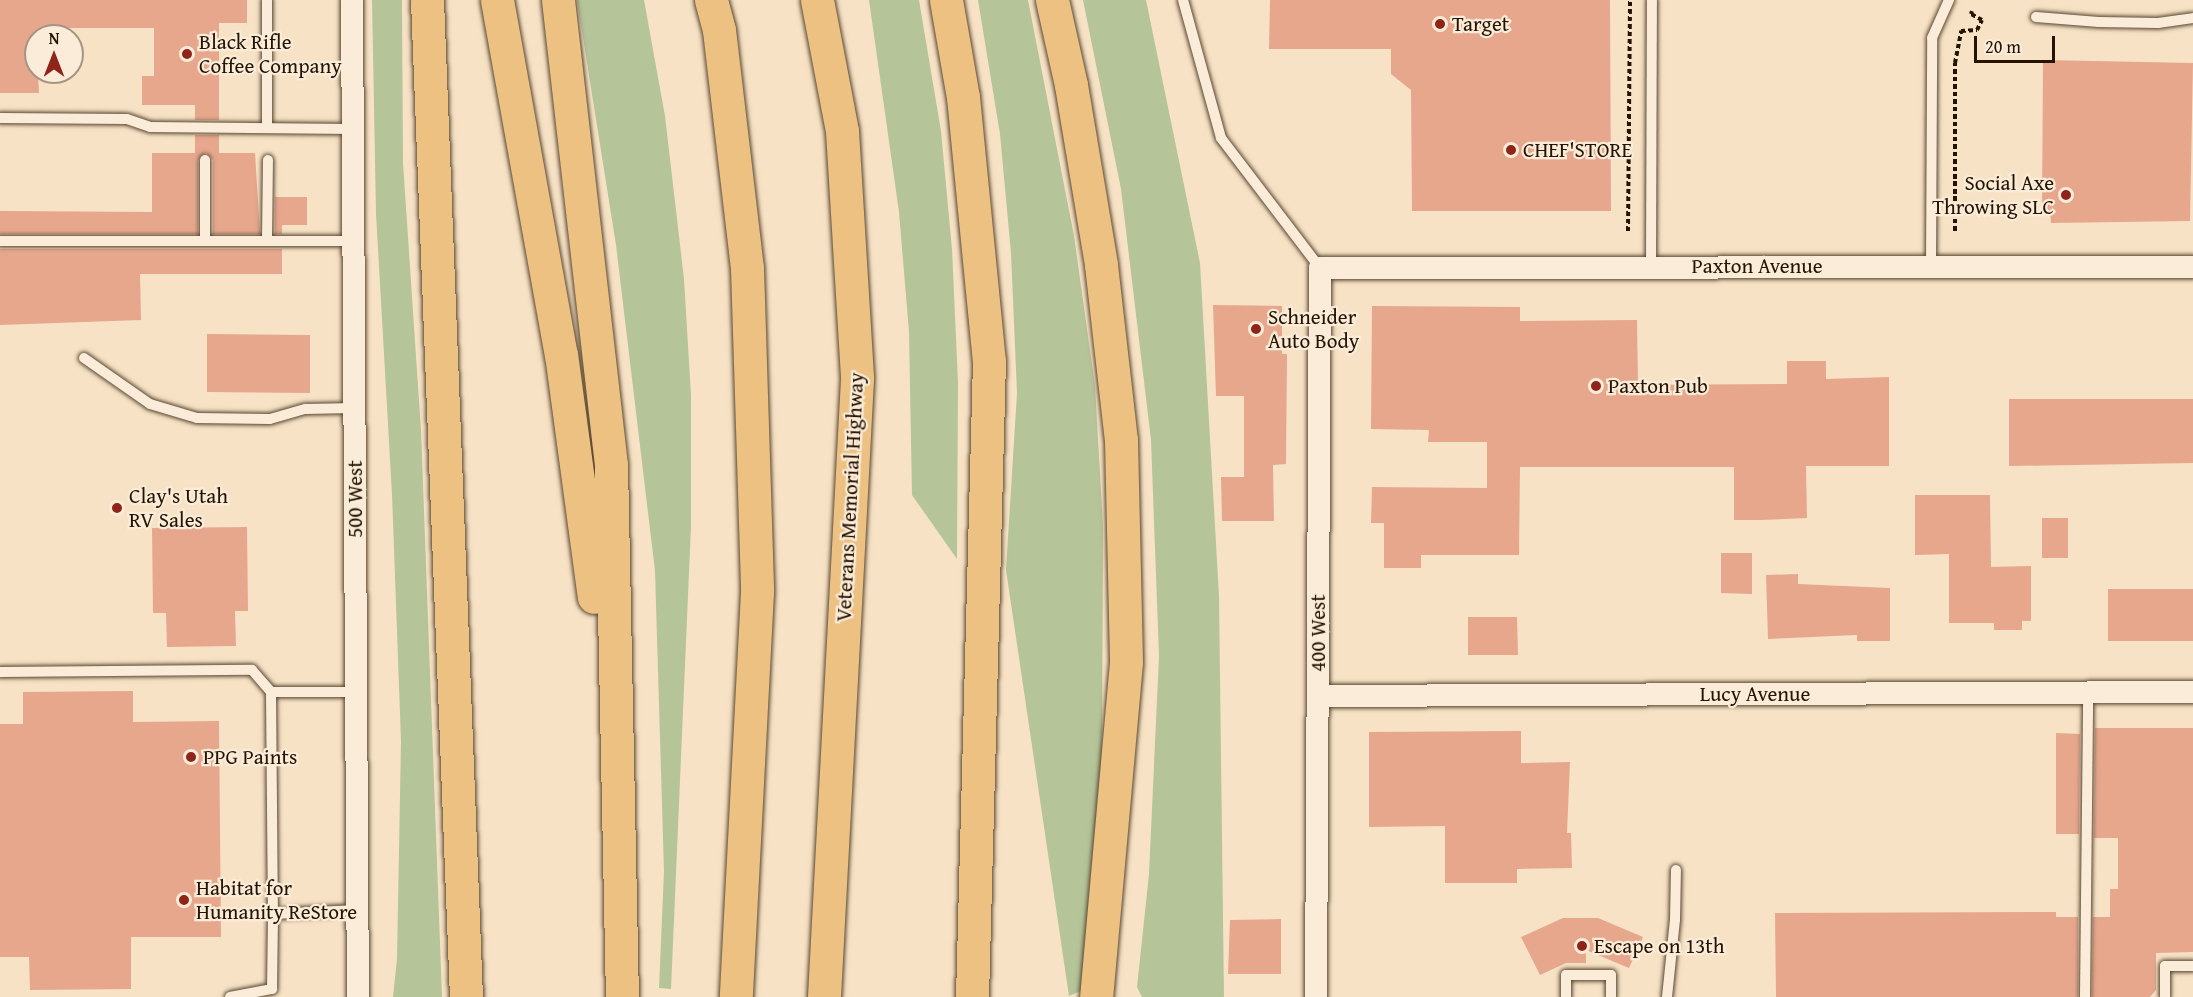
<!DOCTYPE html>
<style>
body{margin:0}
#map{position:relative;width:2193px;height:997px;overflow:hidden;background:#f7e2c5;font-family:"Gentium Book Plus",serif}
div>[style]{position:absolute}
.green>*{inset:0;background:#b6c49a}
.building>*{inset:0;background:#e6a78d}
.path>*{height:4px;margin-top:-2px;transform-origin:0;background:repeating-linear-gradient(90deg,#241300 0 4.5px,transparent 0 7.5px)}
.roads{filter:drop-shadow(0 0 2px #594731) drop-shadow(0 0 2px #594731)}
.service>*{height:10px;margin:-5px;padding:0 5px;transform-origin:5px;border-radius:5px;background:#faecd9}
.minor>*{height:22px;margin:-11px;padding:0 11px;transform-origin:11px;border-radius:11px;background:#faecd9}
.motorway>*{height:33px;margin:-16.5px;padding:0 16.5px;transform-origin:16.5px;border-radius:16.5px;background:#ecc182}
.dots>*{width:16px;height:16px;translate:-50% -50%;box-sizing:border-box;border:3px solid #faecd9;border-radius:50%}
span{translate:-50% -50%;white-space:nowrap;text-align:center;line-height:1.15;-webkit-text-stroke:4.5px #faecd9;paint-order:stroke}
.poi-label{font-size:21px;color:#241300}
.left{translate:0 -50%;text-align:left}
.right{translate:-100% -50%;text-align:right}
.street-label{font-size:21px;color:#241300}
.north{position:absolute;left:24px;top:24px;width:60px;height:60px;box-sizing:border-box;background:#faecd9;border:2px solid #a49582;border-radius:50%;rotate:0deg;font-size:16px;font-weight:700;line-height:24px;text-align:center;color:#241300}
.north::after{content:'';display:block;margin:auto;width:21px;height:27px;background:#8f2418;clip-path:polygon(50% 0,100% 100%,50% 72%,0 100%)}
.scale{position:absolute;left:1974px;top:36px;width:81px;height:27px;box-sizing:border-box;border:3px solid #241300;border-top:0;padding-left:8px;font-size:18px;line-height:21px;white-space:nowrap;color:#241300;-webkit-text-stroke:4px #faecd9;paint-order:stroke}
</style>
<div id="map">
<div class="green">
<div style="clip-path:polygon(372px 0,402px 0,403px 163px,421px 430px,442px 997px,393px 997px,397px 959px,401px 741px,392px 494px,376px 214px)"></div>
<div style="clip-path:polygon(577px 0,644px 0,665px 116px,684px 279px,691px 395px,691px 526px,671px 989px,659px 988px,664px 871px,655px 571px,616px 245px)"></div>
<div style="clip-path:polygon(869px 0,919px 0,941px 131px,952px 249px,958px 382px,957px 559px,912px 495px,909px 332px,899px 212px)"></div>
<div style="clip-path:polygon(978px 0,1028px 0,1074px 236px,1095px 386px,1103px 526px,1102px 766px,1083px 990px,1069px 996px,1006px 570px,1017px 393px,1011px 253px,1000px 134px)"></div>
<div style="clip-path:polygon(1083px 0,1146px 0,1200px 263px,1219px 596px,1224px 997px,1142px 997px,1137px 987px,1149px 874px,1159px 656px,1151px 440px,1121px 189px)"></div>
</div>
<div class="building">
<div style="clip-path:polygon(0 0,247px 0,247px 23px,219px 23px,219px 120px,195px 120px,195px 105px,142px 105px,142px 76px,154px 76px,154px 28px,39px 28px,36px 36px,39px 93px,0 93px)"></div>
<div style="clip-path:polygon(1270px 0,1610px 0,1611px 211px,1412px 211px,1411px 90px,1391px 74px,1391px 49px,1269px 49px)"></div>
<div style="clip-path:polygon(2043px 60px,2193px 63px,2190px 221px,2051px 223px,2050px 211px,2042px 212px)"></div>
<div style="clip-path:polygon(195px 135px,219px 135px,219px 153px,255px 153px,260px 234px,213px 234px,213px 160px,206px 153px,198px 160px,198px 234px,0 234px,0 211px,152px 212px,152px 153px,195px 153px)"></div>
<div style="clip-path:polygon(275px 197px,307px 197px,307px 225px,282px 225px,282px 234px,275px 234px)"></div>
<div style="clip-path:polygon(0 249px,282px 249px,282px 274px,140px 274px,141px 320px,0 325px)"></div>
<div style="clip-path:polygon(1213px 305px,1282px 306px,1282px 354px,1287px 354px,1286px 464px,1273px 465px,1274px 521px,1222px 521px,1221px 477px,1244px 477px,1244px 396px,1216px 396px)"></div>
<div style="clip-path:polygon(1372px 306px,1520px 307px,1520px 321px,1637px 320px,1638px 385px,1787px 384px,1787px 361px,1826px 361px,1826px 379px,1889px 377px,1889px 466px,1806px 466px,1807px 518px,1760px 520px,1734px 520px,1734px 467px,1520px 467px,1519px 555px,1421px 555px,1421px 568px,1384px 568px,1384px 523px,1371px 523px,1372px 487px,1487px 488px,1487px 442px,1428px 442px,1429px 430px,1371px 429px)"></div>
<div style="clip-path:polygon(207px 334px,310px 335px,310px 393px,207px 392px)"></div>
<div style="clip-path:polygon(2009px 399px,2193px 399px,2193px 463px,2009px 466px)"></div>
<div style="clip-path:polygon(1915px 495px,1990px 495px,1991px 567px,2031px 566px,2031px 621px,2022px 621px,2022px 630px,1994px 630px,1994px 623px,1949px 623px,1949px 554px,1915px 555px)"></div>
<div style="clip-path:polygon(2042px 518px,2068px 518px,2068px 558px,2042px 558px)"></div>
<div style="clip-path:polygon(247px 527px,248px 611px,235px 611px,236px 646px,167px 647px,166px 613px,153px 613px,152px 528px)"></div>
<div style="clip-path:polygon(1721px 553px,1752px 553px,1752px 594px,1721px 593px)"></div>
<div style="clip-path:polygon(1798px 574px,1798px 584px,1890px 588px,1890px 641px,1857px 641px,1857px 635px,1768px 639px,1766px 575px)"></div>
<div style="clip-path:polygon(2108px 589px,2193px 589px,2193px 641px,2108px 641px)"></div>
<div style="clip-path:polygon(1468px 617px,1517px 617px,1518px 655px,1468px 655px)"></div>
<div style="clip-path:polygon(133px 691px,133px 722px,219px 721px,221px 937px,131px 937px,131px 989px,30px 990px,29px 957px,0 957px,0 724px,23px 724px,23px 692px)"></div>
<div style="clip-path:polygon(2095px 728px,2193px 728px,2193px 952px,2156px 953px,2156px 990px,2150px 997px,2092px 997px,2093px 917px,2110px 917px,2110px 889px,2118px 889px,2118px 838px,2094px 838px)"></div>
<div style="clip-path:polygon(1521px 731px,1521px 763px,1570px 762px,1567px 833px,1571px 833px,1572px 868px,1517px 869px,1517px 883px,1445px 883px,1445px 826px,1369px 827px,1369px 732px)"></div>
<div style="clip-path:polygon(2056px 733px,2080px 734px,2079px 834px,2056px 834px)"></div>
<div style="clip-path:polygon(2056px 912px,2056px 917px,2078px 917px,2078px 997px,1776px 997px,1775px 913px)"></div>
<div style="clip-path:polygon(1563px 918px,1598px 918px,1643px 937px,1629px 968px,1586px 950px,1586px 963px,1566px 963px,1540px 975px,1521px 937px)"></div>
<div style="clip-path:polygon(1281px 919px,1281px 974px,1228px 974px,1230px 920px)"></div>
</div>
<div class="path">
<div style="left:1628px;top:231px;width:231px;rotate:-89.5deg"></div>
<div style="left:1955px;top:231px;width:168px;rotate:-90deg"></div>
<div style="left:1955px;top:63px;width:33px;rotate:-79deg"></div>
<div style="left:1961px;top:31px;width:16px;rotate:-4deg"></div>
<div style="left:1977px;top:30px;width:11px;rotate:-63deg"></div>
<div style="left:1982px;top:20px;width:13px;rotate:-151deg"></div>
<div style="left:1971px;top:14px;width:3px;rotate:-72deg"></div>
</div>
<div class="roads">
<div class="service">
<div style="left:267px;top:0;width:128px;rotate:90deg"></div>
<div style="left:1183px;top:0;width:143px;rotate:74.6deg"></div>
<div style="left:1221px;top:138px;width:163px;rotate:52.7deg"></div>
<div style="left:2036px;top:17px;width:63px;rotate:4.5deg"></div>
<div style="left:2099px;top:22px;width:59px;rotate:1deg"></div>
<div style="left:2158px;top:23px;width:35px;rotate:-8deg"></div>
<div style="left:0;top:118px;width:127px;rotate:0.5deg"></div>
<div style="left:127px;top:119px;width:24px;rotate:19deg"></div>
<div style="left:150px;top:127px;width:202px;rotate:0.6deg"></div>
<div style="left:205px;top:160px;width:80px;rotate:90deg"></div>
<div style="left:267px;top:240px;width:80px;rotate:-89.3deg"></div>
<div style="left:0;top:241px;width:353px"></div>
<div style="left:1651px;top:266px;width:266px;rotate:-89.8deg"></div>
<div style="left:1931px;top:267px;width:229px;rotate:-89.7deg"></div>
<div style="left:1932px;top:38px;width:42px;rotate:-65.9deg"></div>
<div style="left:84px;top:358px;width:80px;rotate:34.9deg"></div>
<div style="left:150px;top:404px;width:49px;rotate:16.6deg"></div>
<div style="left:197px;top:418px;width:73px;rotate:0.8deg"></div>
<div style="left:270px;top:419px;width:37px;rotate:-16deg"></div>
<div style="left:306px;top:409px;width:48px;rotate:-1.2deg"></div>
<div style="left:0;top:672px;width:252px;rotate:-0.5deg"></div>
<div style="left:252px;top:670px;width:29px;rotate:49deg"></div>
<div style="left:356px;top:692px;width:85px;rotate:180deg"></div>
<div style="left:271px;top:692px;width:222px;rotate:89.5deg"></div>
<div style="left:273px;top:914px;width:85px;rotate:-2.7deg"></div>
<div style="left:230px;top:997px;width:43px;rotate:-10.8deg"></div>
<div style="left:272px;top:989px;width:75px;rotate:-89.2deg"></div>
<div style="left:1566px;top:997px;width:22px;rotate:-90deg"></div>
<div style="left:1566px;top:975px;width:45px"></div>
<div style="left:1611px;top:975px;width:22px;rotate:90deg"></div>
<div style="left:1667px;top:997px;width:77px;rotate:-84.1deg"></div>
<div style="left:1675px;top:920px;width:50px;rotate:-88.9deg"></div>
<div style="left:2085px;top:997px;width:305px;rotate:-89.4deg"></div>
<div style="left:2165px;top:997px;width:31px;rotate:-90deg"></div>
<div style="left:2165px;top:966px;width:28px"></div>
</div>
<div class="minor">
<div style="left:352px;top:0;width:997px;rotate:89.66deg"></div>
<div style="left:1318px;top:696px;width:875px;rotate:-0.26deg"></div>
<div style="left:1316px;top:997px;width:729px;rotate:-89.69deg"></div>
<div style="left:1320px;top:268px;width:873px;rotate:-0.07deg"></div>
</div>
<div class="motorway">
<div style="left:427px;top:0;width:998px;rotate:87.76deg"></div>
<div style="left:497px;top:0;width:360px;rotate:79.8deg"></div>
<div style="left:561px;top:354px;width:245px;rotate:82.3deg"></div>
<div style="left:558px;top:0;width:468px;rotate:83.5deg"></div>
<div style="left:611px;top:465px;width:532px;rotate:88.82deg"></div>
<div style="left:711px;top:0;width:31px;rotate:75deg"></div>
<div style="left:719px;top:30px;width:240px;rotate:83.3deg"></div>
<div style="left:747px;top:268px;width:324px;rotate:88.2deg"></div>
<div style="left:757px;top:592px;width:406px;rotate:93deg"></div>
<div style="left:817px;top:0;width:133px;rotate:79.2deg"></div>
<div style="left:842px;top:131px;width:248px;rotate:86.5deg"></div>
<div style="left:857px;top:379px;width:619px;rotate:93.06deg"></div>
<div style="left:946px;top:0;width:98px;rotate:80.1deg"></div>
<div style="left:963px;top:97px;width:265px;rotate:84.4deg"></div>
<div style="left:989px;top:361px;width:636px;rotate:91.53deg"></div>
<div style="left:1052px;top:0;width:87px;rotate:77.4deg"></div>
<div style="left:1071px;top:85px;width:182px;rotate:80.5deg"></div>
<div style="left:1101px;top:265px;width:176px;rotate:83.5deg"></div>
<div style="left:1121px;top:440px;width:222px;rotate:88.7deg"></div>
<div style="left:1126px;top:662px;width:336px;rotate:95.1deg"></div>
</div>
</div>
<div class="dots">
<div style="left:1440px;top:24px;background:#8f2418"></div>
<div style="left:187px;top:54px;background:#8f2418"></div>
<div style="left:1511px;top:150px;background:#8f2418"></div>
<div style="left:2066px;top:195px;background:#8f2418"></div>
<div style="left:1256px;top:329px;background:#8f2418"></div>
<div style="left:1596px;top:386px;background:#8f2418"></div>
<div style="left:117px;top:508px;background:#8f2418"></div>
<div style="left:191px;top:757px;background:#8f2418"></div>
<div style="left:184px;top:900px;background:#8f2418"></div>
<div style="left:1582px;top:946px;background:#8f2418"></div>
</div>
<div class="poi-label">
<span class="left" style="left:1452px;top:24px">Target</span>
<span class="left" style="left:199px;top:54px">Black Rifle<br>Coffee Company</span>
<span class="left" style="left:1523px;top:150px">CHEF'STORE</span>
<span class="right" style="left:2054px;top:195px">Social Axe<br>Throwing SLC</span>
<span class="left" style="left:1268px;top:329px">Schneider<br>Auto Body</span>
<span class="left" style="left:1608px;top:386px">Paxton Pub</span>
<span class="left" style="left:129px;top:508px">Clay's Utah<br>RV Sales</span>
<span class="left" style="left:203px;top:757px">PPG Paints</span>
<span class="left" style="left:196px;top:900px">Habitat for<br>Humanity ReStore</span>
<span class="left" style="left:1594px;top:946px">Escape on 13th</span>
</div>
<div class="street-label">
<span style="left:1757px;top:266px">Paxton Avenue</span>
<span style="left:850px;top:497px;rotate:-87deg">Veterans Memorial Highway</span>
<span style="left:355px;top:499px;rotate:-90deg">500 West</span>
<span style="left:1318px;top:633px;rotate:-90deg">400 West</span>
<span style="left:1755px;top:694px">Lucy Avenue</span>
</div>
<div class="north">N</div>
<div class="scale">20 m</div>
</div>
